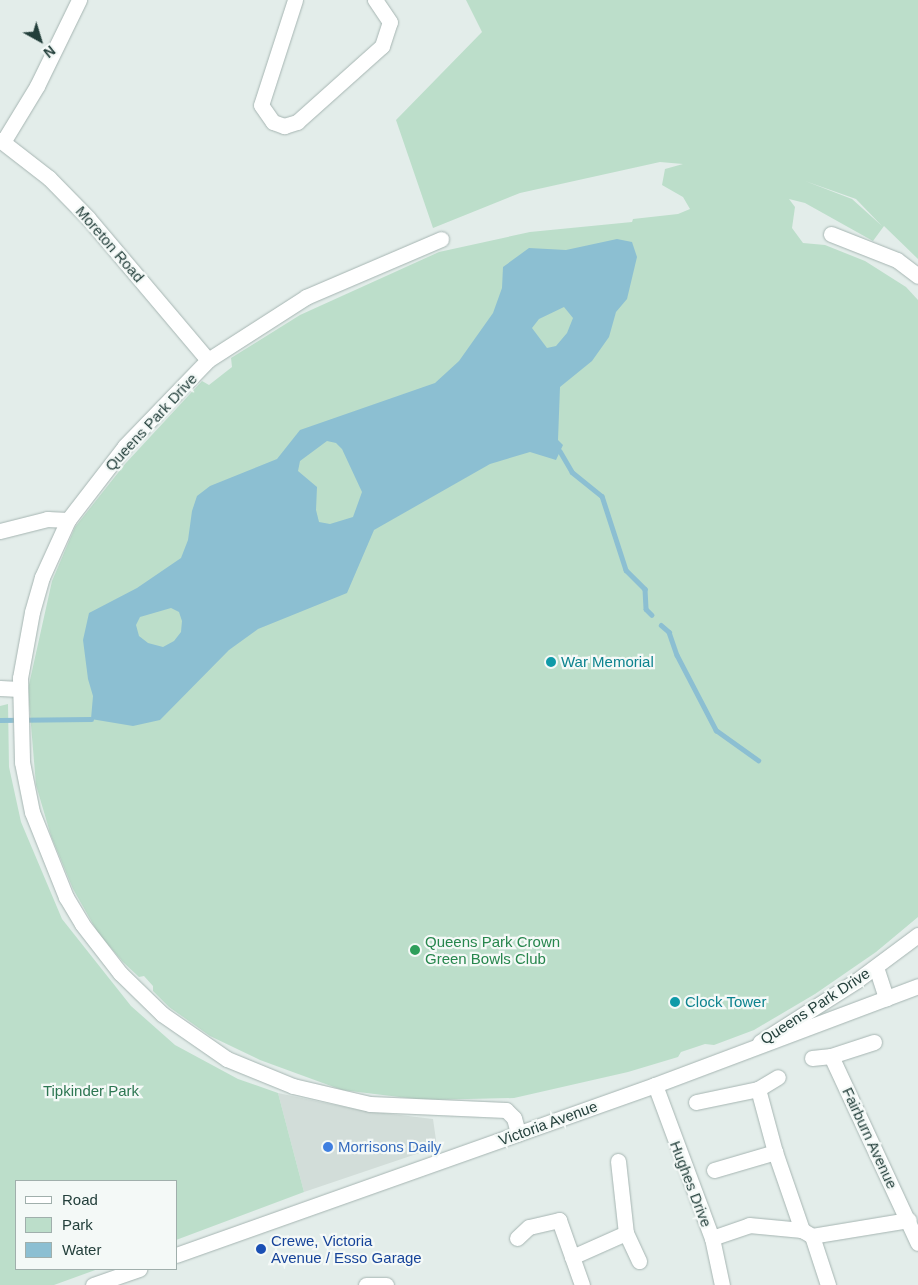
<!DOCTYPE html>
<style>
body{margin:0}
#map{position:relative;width:918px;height:1285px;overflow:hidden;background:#e3edea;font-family:Arial,sans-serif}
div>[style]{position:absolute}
.built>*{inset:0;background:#d2ddd9}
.green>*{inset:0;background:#bcdeca}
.water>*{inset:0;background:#8cbfd2}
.stream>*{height:4.5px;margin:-2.25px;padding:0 2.25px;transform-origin:2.25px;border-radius:2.25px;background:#8cbfd2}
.roads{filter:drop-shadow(0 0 1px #a6b5b2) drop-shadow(0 0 1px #a6b5b2)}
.minor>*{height:15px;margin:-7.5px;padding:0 7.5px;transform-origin:7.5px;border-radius:7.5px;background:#fff}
.tertiary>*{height:15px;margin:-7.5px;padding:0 7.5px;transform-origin:7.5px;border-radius:7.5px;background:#fff}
.dots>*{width:14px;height:14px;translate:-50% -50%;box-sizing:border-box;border:2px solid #f4f9f7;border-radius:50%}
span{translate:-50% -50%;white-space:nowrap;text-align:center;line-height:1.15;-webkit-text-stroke:4.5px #f4f9f7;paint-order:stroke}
.street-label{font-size:15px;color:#233f3b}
.culture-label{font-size:15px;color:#0d838f}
.left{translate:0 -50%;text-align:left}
.leisure-label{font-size:15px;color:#27864d}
.park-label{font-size:15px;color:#2d7652}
.shop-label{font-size:15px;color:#366cbe}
.transit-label{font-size:15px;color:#164399}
.legend{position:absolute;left:15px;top:1180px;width:162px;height:90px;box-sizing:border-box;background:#f4f9f7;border:1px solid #a0afac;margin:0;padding:6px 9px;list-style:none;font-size:15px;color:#233f3b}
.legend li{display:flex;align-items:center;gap:10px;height:25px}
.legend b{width:25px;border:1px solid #a0afac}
.north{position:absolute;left:15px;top:15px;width:50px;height:50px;-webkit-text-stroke:4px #f4f9f7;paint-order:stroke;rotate:141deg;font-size:14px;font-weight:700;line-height:20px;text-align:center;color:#233f3b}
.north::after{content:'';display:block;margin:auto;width:18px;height:22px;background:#233f3b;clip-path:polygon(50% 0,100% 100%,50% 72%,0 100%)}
</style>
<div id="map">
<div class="built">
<div style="clip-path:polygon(278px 1093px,359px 1110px,433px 1119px,437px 1147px,304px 1192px)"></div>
</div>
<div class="green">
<div style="clip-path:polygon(evenodd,466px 0,918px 0,918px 259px,884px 226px,873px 241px,805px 203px,789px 199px,795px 207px,792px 228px,803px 243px,825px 245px,865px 261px,906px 287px,918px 300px,918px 917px,876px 952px,815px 994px,754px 1030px,714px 1045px,705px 1044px,681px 1052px,678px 1057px,628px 1072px,514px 1098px,424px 1100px,342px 1090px,260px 1060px,210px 1036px,169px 1007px,153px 991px,153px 986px,144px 976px,139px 977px,123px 962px,98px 933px,73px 889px,51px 836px,36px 785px,28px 689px,52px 581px,75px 527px,125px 464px,202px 381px,209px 385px,232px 367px,231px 358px,300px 315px,439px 252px,530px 232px,632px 222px,633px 219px,678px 214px,690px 209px,683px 197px,662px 185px,665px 169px,683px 164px,660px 162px,520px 193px,433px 228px,396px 120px,482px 32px,466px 0,805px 181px,856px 199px,882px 226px,852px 199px,805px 181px)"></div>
<div style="clip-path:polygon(8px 704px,9px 767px,21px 822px,62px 919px,131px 1006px,175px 1045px,238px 1079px,278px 1093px,304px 1192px,176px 1240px,176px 1181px,16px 1181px,16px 1269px,98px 1269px,54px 1285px,0 1285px,0 706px)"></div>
</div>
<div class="water">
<div style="clip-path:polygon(evenodd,617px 239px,632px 242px,637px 257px,627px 299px,616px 312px,609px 337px,592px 361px,560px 387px,558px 440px,563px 445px,556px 460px,530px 452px,490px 464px,374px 530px,347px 593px,258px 629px,229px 650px,160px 720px,133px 726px,91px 719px,93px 696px,88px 679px,83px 640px,89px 613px,137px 588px,181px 558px,188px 540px,192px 511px,197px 496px,210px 486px,277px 459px,300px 430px,435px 383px,459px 361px,493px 313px,502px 288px,503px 267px,529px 248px,566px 250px,617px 239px,564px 307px,573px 318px,567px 333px,556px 346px,547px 348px,532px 328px,539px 319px,564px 307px,617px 239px,327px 441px,336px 443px,342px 449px,362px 492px,353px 517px,330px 524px,319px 522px,316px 510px,317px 487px,298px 471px,300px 461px,327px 441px,617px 239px,171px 608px,179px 612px,182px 621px,181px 632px,174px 641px,163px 647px,148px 643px,139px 636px,136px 625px,140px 617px,171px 608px)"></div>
</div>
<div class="stream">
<div style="left:560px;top:451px;width:24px;rotate:60deg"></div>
<div style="left:572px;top:472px;width:38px;rotate:39deg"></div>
<div style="left:602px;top:496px;width:78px;rotate:72deg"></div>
<div style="left:626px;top:570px;width:27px;rotate:45deg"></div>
<div style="left:645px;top:589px;width:20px;rotate:87deg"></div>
<div style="left:646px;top:609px;width:8px;rotate:45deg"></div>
<div style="left:661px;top:625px;width:11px;rotate:41deg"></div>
<div style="left:669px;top:632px;width:24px;rotate:71deg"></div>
<div style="left:677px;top:655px;width:85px;rotate:62.5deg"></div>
<div style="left:716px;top:730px;width:52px;rotate:35.5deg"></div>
<div style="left:0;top:720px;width:91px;rotate:-0.6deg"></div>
</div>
<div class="roads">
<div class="minor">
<div style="left:295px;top:0;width:110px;rotate:107.9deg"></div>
<div style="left:261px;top:105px;width:21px;rotate:55deg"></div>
<div style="left:273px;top:122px;width:12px;rotate:20deg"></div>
<div style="left:284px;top:126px;width:14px;rotate:-17deg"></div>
<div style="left:297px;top:122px;width:114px;rotate:-41.8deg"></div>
<div style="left:382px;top:46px;width:25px;rotate:-72deg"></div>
<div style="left:390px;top:22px;width:27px;rotate:-124deg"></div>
<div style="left:3px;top:142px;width:66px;rotate:-58.7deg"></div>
<div style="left:37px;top:86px;width:96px;rotate:-64deg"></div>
<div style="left:831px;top:234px;width:71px;rotate:21.5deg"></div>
<div style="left:897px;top:260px;width:26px;rotate:37deg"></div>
<div style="left:208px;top:360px;width:117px;rotate:-32.7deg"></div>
<div style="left:306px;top:297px;width:147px;rotate:-23.2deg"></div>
<div style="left:0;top:531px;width:49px;rotate:-14.3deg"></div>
<div style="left:47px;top:519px;width:21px;rotate:3deg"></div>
<div style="left:0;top:688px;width:19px;rotate:3deg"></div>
<div style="left:876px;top:967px;width:33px;rotate:72deg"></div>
<div style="left:760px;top:1042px;width:114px;rotate:-32.4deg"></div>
<div style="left:856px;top:981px;width:77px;rotate:-36.6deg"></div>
<div style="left:874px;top:1042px;width:45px;rotate:162deg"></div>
<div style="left:831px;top:1056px;width:206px;rotate:65.1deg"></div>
<div style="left:812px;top:1058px;width:19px;rotate:-6deg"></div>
<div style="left:655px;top:1085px;width:163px;rotate:69.6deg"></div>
<div style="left:712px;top:1238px;width:48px;rotate:78deg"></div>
<div style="left:758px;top:1089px;width:23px;rotate:-31deg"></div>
<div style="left:696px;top:1102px;width:63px;rotate:-11.8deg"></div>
<div style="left:758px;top:1089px;width:65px;rotate:74.9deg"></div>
<div style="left:618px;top:1161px;width:72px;rotate:83.7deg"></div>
<div style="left:626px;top:1233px;width:31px;rotate:65deg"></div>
<div style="left:714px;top:1170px;width:64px;rotate:-16.4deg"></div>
<div style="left:775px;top:1152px;width:83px;rotate:70.9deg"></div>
<div style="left:812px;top:1236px;width:52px;rotate:71.9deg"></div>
<div style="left:517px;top:1238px;width:16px;rotate:-43deg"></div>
<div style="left:529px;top:1227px;width:31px;rotate:-13deg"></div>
<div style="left:559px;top:1220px;width:69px;rotate:70.5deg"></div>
<div style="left:712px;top:1238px;width:39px;rotate:-19deg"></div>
<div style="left:749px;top:1225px;width:53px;rotate:5.4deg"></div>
<div style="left:802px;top:1230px;width:12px;rotate:31deg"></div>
<div style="left:812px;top:1236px;width:98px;rotate:-9.4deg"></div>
<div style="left:572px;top:1257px;width:59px;rotate:-24deg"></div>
<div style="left:366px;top:1285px;width:20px"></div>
</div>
<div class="tertiary">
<div style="left:0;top:140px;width:62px;rotate:37.8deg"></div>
<div style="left:49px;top:178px;width:56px;rotate:45.7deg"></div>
<div style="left:88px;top:218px;width:186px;rotate:49.8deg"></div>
<div style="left:208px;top:360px;width:120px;rotate:134deg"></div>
<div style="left:125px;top:446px;width:93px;rotate:127.6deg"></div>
<div style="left:68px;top:520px;width:63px;rotate:114.5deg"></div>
<div style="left:42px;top:577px;width:36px;rotate:106deg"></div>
<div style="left:32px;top:612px;width:67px;rotate:100.3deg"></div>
<div style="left:20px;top:678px;width:84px;rotate:88.6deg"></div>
<div style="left:22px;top:762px;width:51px;rotate:78.7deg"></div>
<div style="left:32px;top:812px;width:92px;rotate:68.2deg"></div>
<div style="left:66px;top:897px;width:31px;rotate:59deg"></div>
<div style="left:82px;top:924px;width:62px;rotate:52.2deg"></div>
<div style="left:120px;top:973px;width:59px;rotate:44.3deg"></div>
<div style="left:162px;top:1014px;width:79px;rotate:34.7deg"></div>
<div style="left:227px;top:1059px;width:71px;rotate:22.2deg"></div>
<div style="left:293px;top:1086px;width:79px;rotate:13.2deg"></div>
<div style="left:370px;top:1104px;width:136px;rotate:2.5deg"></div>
<div style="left:506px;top:1110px;width:11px;rotate:45deg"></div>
<div style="left:514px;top:1118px;width:16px;rotate:75deg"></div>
<div style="left:176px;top:1255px;width:508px;rotate:-19.54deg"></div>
<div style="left:655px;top:1085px;width:281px;rotate:-20.6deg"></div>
<div style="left:93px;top:1285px;width:49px;rotate:-19.2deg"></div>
</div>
</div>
<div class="dots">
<div style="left:551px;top:662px;background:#0f9aa8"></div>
<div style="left:415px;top:950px;background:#2e9e5b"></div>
<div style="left:675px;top:1002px;background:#0f9aa8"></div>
<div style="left:328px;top:1147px;background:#3f7fe0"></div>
<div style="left:261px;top:1249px;background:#1a4fb4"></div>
</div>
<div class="street-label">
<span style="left:110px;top:244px;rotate:49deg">Moreton Road</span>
<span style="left:151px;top:422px;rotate:-47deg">Queens Park Drive</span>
<span style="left:815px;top:1006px;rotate:-33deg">Queens Park Drive</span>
<span style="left:548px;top:1123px;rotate:-20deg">Victoria Avenue</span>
<span style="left:870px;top:1138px;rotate:65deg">Fairburn Avenue</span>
<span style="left:691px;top:1184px;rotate:69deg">Hughes Drive</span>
</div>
<div class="culture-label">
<span class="left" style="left:561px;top:662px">War Memorial</span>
<span class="left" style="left:685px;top:1002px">Clock Tower</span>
</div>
<div class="leisure-label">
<span class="left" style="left:425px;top:950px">Queens Park Crown<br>Green Bowls Club</span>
</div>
<div class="park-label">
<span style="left:91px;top:1091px">Tipkinder Park</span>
</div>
<div class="shop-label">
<span class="left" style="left:338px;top:1147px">Morrisons Daily</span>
</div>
<div class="transit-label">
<span class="left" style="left:271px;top:1249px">Crewe, Victoria<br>Avenue / Esso Garage</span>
</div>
<ul class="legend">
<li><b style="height:6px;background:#fff"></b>Road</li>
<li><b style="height:14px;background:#bcdeca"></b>Park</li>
<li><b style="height:14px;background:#8cbfd2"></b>Water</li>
</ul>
<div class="north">N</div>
</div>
